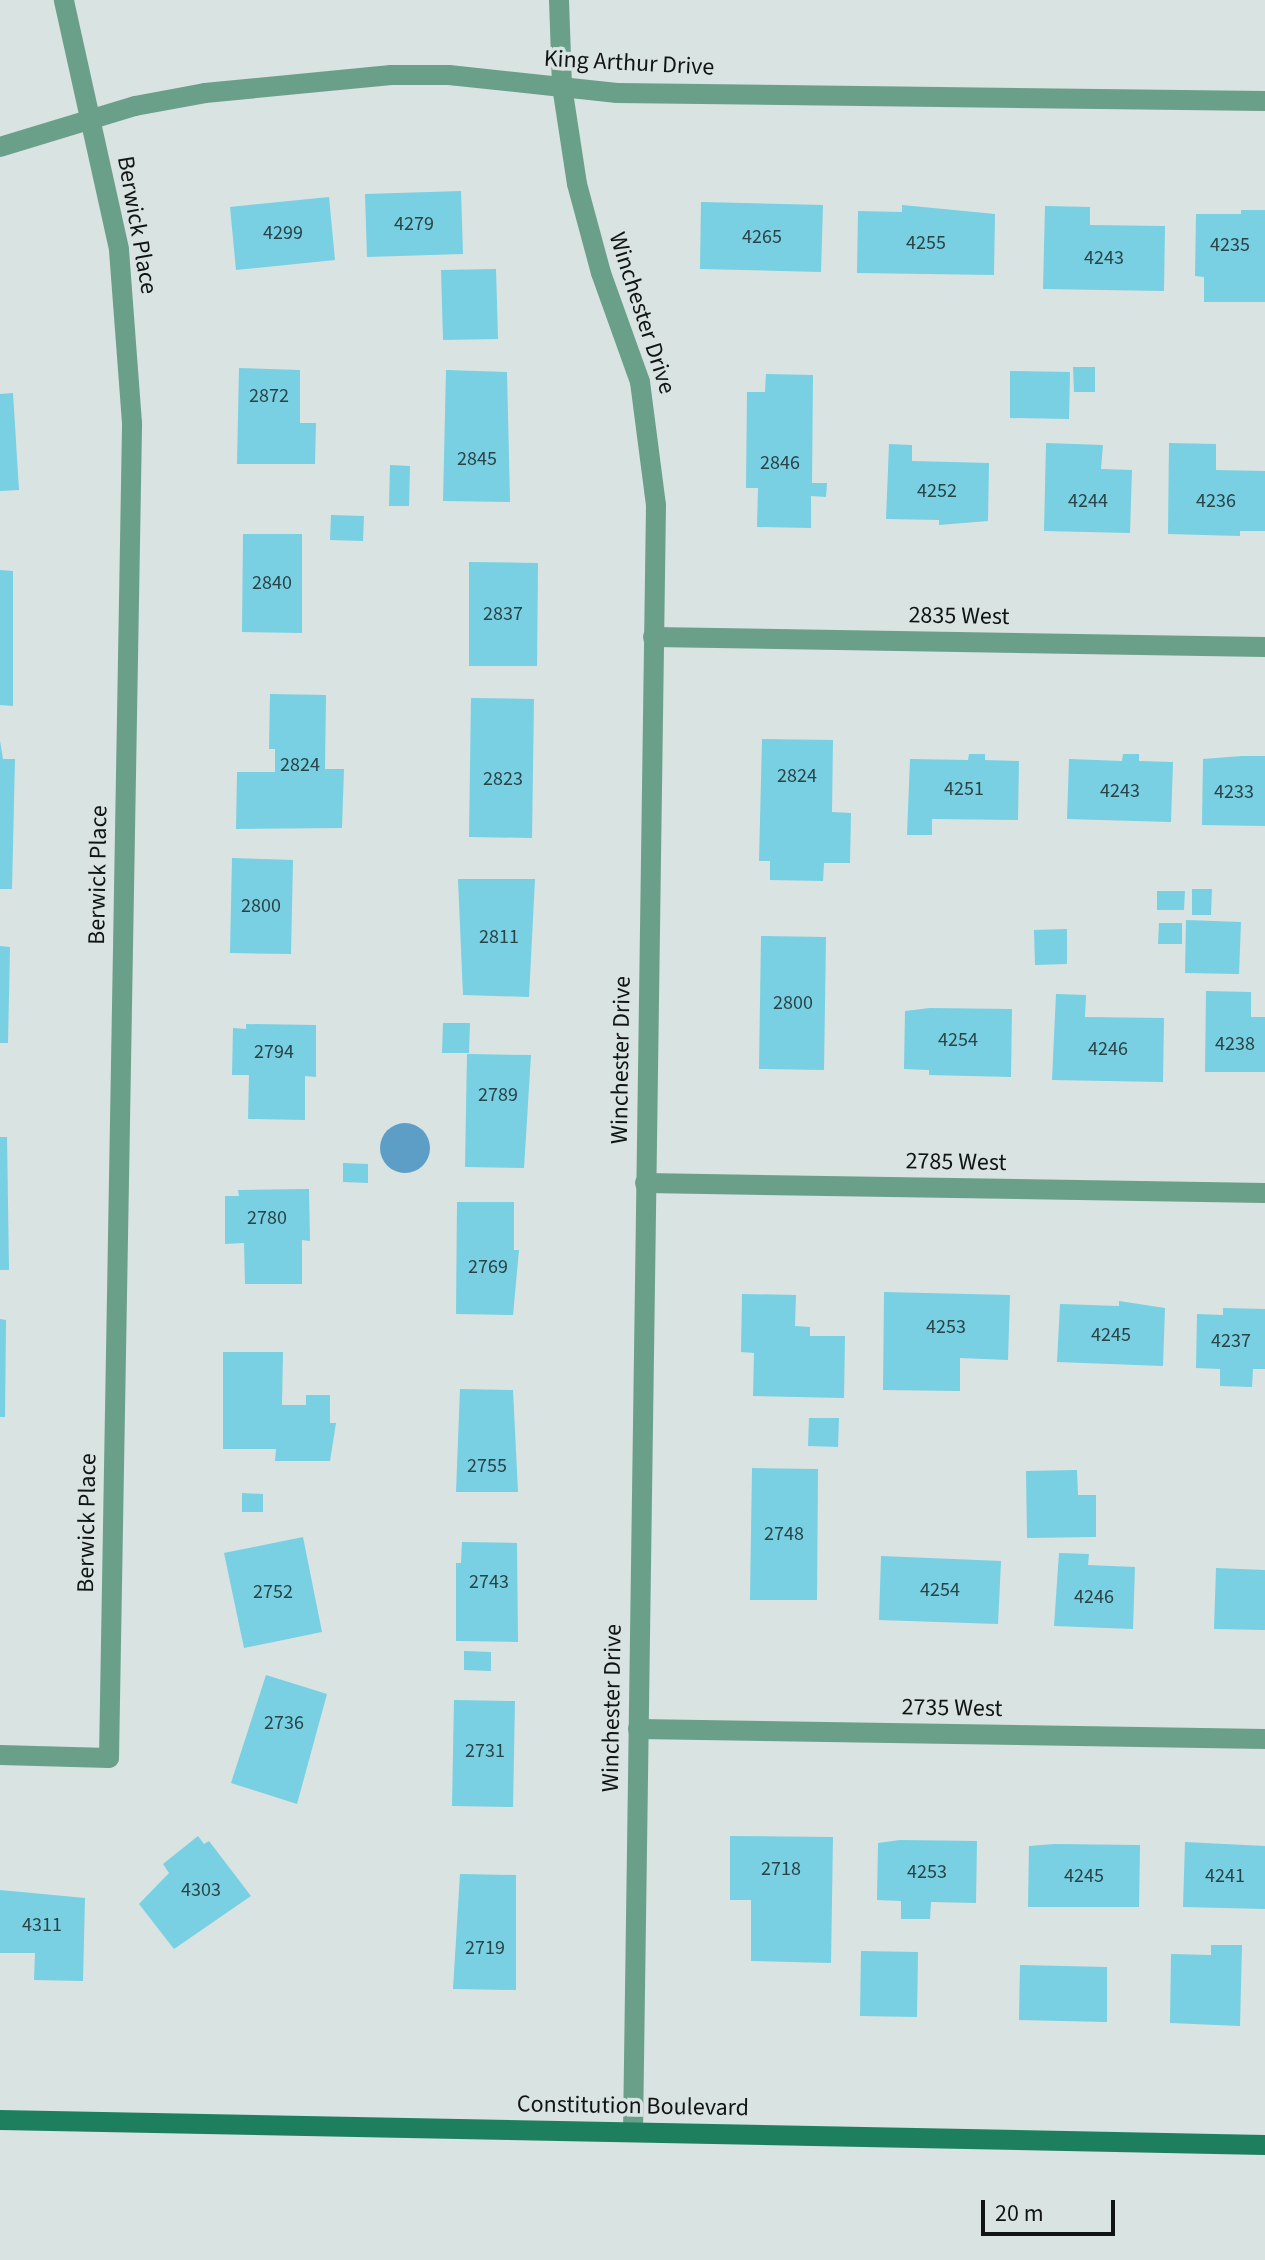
<!DOCTYPE html>
<style>
body{margin:0}
#map{position:relative;width:1265px;height:2260px;overflow:hidden;background:#d9e3e2;font-family:"Source Sans 3",sans-serif}
div>[style]{position:absolute}
.water>*{inset:0;background:#5c9ec5}
.round{border-radius:50%}
.building>*{inset:0;background:#78d0e2}
.minor>*{height:20px;margin:-10px;padding:0 10px;transform-origin:10px;border-radius:10px;background:#6aa089}
.secondary>*{height:20px;margin:-10px;padding:0 10px;transform-origin:10px;border-radius:10px;background:#1e7f5f}
span{translate:-50% -50%;white-space:nowrap;text-align:center;line-height:1.15;-webkit-text-stroke:7px #d9e3e2;paint-order:stroke}
.number-label{font-size:20px;color:#2a4347}
.number-label span{-webkit-text-stroke-width:0}
.street-label{font-size:24px;color:#101413}
.scale{position:absolute;left:981px;top:2200px;width:134px;height:36px;box-sizing:border-box;border:4px solid #101413;border-top:0;padding-left:10px;font-size:24px;line-height:28px;white-space:nowrap;color:#101413;-webkit-text-stroke:6px #d9e3e2;paint-order:stroke}
</style>
<div id="map">
<div class="water">
<div class="round" style="left:380px;top:1123px;width:50px;height:50px"></div>
</div>
<div class="building">
<div style="clip-path:polygon(461px 191px,463px 254px,367px 257px,365px 194px)"></div>
<div style="clip-path:polygon(329px 197px,335px 260px,236px 270px,230px 207px)"></div>
<div style="clip-path:polygon(701px 202px,823px 205px,821px 272px,700px 269px)"></div>
<div style="clip-path:polygon(902px 205px,995px 214px,994px 275px,857px 273px,858px 211px,902px 212px)"></div>
<div style="clip-path:polygon(1045px 206px,1090px 207px,1090px 225px,1165px 226px,1164px 291px,1043px 289px)"></div>
<div style="clip-path:polygon(1241px 210px,1265px 210px,1265px 302px,1204px 302px,1204px 277px,1195px 276px,1196px 214px,1241px 214px)"></div>
<div style="clip-path:polygon(496px 269px,498px 339px,443px 340px,441px 270px)"></div>
<div style="clip-path:polygon(1073px 367px,1095px 367px,1095px 392px,1074px 392px)"></div>
<div style="clip-path:polygon(239px 368px,300px 370px,300px 423px,316px 423px,315px 464px,237px 464px)"></div>
<div style="clip-path:polygon(446px 370px,507px 372px,510px 502px,443px 501px)"></div>
<div style="clip-path:polygon(1010px 371px,1070px 372px,1069px 419px,1010px 418px)"></div>
<div style="clip-path:polygon(766px 374px,813px 375px,812px 483px,827px 483px,826px 497px,811px 496px,811px 528px,757px 527px,758px 488px,746px 488px,747px 392px,765px 392px)"></div>
<div style="clip-path:polygon(13px 393px,19px 490px,0 491px,0 394px)"></div>
<div style="clip-path:polygon(1046px 443px,1103px 445px,1101px 469px,1132px 470px,1130px 533px,1044px 531px)"></div>
<div style="clip-path:polygon(1169px 443px,1216px 444px,1216px 470px,1265px 471px,1265px 531px,1240px 531px,1240px 536px,1168px 534px)"></div>
<div style="clip-path:polygon(889px 444px,912px 445px,912px 461px,989px 463px,988px 521px,939px 525px,939px 520px,886px 519px)"></div>
<div style="clip-path:polygon(390px 465px,410px 466px,409px 506px,389px 506px)"></div>
<div style="clip-path:polygon(331px 515px,364px 516px,363px 541px,330px 540px)"></div>
<div style="clip-path:polygon(243px 534px,302px 534px,302px 633px,242px 632px)"></div>
<div style="clip-path:polygon(469px 562px,538px 563px,537px 666px,469px 666px)"></div>
<div style="clip-path:polygon(0 570px,13px 571px,13px 706px,0 705px)"></div>
<div style="clip-path:polygon(270px 694px,326px 695px,325px 769px,344px 769px,342px 828px,236px 829px,237px 772px,275px 772px,275px 749px,269px 749px)"></div>
<div style="clip-path:polygon(471px 698px,534px 699px,532px 838px,469px 837px)"></div>
<div style="clip-path:polygon(762px 739px,833px 740px,832px 812px,851px 813px,850px 863px,824px 863px,823px 881px,770px 880px,770px 861px,759px 861px)"></div>
<div style="clip-path:polygon(0 741px,3px 759px,15px 759px,12px 889px,0 889px)"></div>
<div style="clip-path:polygon(969px 754px,985px 754px,985px 760px,1019px 761px,1018px 820px,932px 819px,932px 835px,907px 835px,910px 759px,968px 760px)"></div>
<div style="clip-path:polygon(1123px 754px,1139px 754px,1139px 761px,1173px 762px,1171px 822px,1067px 819px,1069px 759px,1122px 761px)"></div>
<div style="clip-path:polygon(1242px 756px,1265px 756px,1265px 826px,1202px 825px,1203px 759px)"></div>
<div style="clip-path:polygon(232px 858px,293px 860px,291px 954px,230px 953px)"></div>
<div style="clip-path:polygon(458px 879px,535px 879px,529px 997px,463px 995px)"></div>
<div style="clip-path:polygon(1192px 889px,1212px 889px,1211px 915px,1192px 915px)"></div>
<div style="clip-path:polygon(1157px 891px,1185px 891px,1184px 910px,1157px 910px)"></div>
<div style="clip-path:polygon(1186px 920px,1241px 922px,1239px 974px,1185px 973px)"></div>
<div style="clip-path:polygon(1159px 923px,1182px 923px,1182px 944px,1158px 944px)"></div>
<div style="clip-path:polygon(1067px 929px,1067px 964px,1035px 965px,1034px 930px)"></div>
<div style="clip-path:polygon(761px 936px,826px 937px,824px 1070px,759px 1069px)"></div>
<div style="clip-path:polygon(0 946px,10px 947px,8px 1043px,0 1043px)"></div>
<div style="clip-path:polygon(1206px 991px,1251px 992px,1251px 1017px,1265px 1017px,1265px 1072px,1205px 1072px)"></div>
<div style="clip-path:polygon(1056px 994px,1086px 995px,1085px 1017px,1164px 1018px,1163px 1082px,1052px 1080px)"></div>
<div style="clip-path:polygon(930px 1008px,1012px 1009px,1011px 1077px,929px 1075px,929px 1070px,904px 1069px,905px 1011px)"></div>
<div style="clip-path:polygon(443px 1023px,470px 1023px,469px 1053px,442px 1053px)"></div>
<div style="clip-path:polygon(246px 1024px,316px 1025px,316px 1077px,305px 1076px,305px 1120px,248px 1119px,249px 1075px,232px 1075px,233px 1028px,246px 1029px)"></div>
<div style="clip-path:polygon(467px 1054px,531px 1055px,524px 1168px,465px 1167px)"></div>
<div style="clip-path:polygon(0 1137px,7px 1137px,9px 1270px,0 1270px)"></div>
<div style="clip-path:polygon(343px 1163px,368px 1164px,368px 1183px,343px 1182px)"></div>
<div style="clip-path:polygon(309px 1189px,310px 1241px,302px 1240px,302px 1284px,245px 1284px,244px 1243px,225px 1244px,225px 1196px,239px 1196px,238px 1190px)"></div>
<div style="clip-path:polygon(457px 1202px,514px 1202px,514px 1250px,519px 1250px,513px 1315px,456px 1314px)"></div>
<div style="clip-path:polygon(884px 1292px,1010px 1295px,1008px 1360px,960px 1358px,960px 1391px,883px 1390px)"></div>
<div style="clip-path:polygon(742px 1294px,796px 1295px,795px 1326px,810px 1327px,810px 1336px,845px 1336px,844px 1398px,753px 1396px,754px 1353px,741px 1352px)"></div>
<div style="clip-path:polygon(1119px 1301px,1165px 1308px,1163px 1366px,1057px 1362px,1060px 1304px,1119px 1306px)"></div>
<div style="clip-path:polygon(1223px 1308px,1265px 1309px,1265px 1369px,1253px 1369px,1252px 1387px,1220px 1386px,1220px 1369px,1196px 1368px,1197px 1314px,1223px 1315px)"></div>
<div style="clip-path:polygon(0 1319px,6px 1320px,5px 1417px,0 1417px)"></div>
<div style="clip-path:polygon(223px 1352px,283px 1352px,282px 1405px,306px 1405px,306px 1395px,330px 1395px,330px 1423px,336px 1423px,330px 1461px,275px 1461px,276px 1449px,223px 1449px)"></div>
<div style="clip-path:polygon(460px 1389px,513px 1390px,518px 1492px,456px 1492px)"></div>
<div style="clip-path:polygon(809px 1418px,839px 1418px,838px 1447px,808px 1446px)"></div>
<div style="clip-path:polygon(752px 1468px,818px 1469px,817px 1600px,750px 1600px)"></div>
<div style="clip-path:polygon(1077px 1470px,1078px 1495px,1096px 1495px,1096px 1537px,1027px 1538px,1026px 1471px)"></div>
<div style="clip-path:polygon(242px 1493px,263px 1494px,263px 1512px,242px 1512px)"></div>
<div style="clip-path:polygon(303px 1537px,322px 1632px,244px 1648px,224px 1553px)"></div>
<div style="clip-path:polygon(462px 1542px,517px 1543px,518px 1642px,456px 1641px,456px 1563px,461px 1563px)"></div>
<div style="clip-path:polygon(1059px 1553px,1089px 1554px,1088px 1565px,1135px 1567px,1133px 1629px,1054px 1626px)"></div>
<div style="clip-path:polygon(881px 1556px,1001px 1561px,998px 1624px,879px 1620px)"></div>
<div style="clip-path:polygon(1216px 1568px,1265px 1570px,1265px 1630px,1214px 1629px)"></div>
<div style="clip-path:polygon(464px 1651px,491px 1652px,491px 1671px,464px 1670px)"></div>
<div style="clip-path:polygon(266px 1675px,327px 1694px,297px 1804px,231px 1783px)"></div>
<div style="clip-path:polygon(454px 1700px,515px 1701px,513px 1807px,452px 1806px)"></div>
<div style="clip-path:polygon(198px 1836px,204px 1844px,209px 1841px,251px 1896px,174px 1949px,139px 1904px,169px 1873px,163px 1864px)"></div>
<div style="clip-path:polygon(730px 1836px,833px 1837px,831px 1963px,751px 1961px,751px 1900px,730px 1900px)"></div>
<div style="clip-path:polygon(900px 1840px,977px 1841px,976px 1903px,931px 1902px,930px 1919px,901px 1919px,901px 1901px,877px 1900px,878px 1843px)"></div>
<div style="clip-path:polygon(1185px 1842px,1265px 1846px,1265px 1909px,1183px 1907px)"></div>
<div style="clip-path:polygon(1054px 1844px,1140px 1845px,1139px 1907px,1028px 1907px,1029px 1846px)"></div>
<div style="clip-path:polygon(460px 1874px,516px 1875px,516px 1990px,453px 1989px)"></div>
<div style="clip-path:polygon(0 1890px,85px 1898px,83px 1981px,34px 1980px,35px 1953px,0 1953px)"></div>
<div style="clip-path:polygon(1211px 1945px,1242px 1945px,1240px 2026px,1170px 2023px,1171px 1954px,1211px 1955px)"></div>
<div style="clip-path:polygon(861px 1951px,918px 1952px,917px 2017px,860px 2016px)"></div>
<div style="clip-path:polygon(1020px 1965px,1107px 1967px,1107px 2022px,1019px 2020px)"></div>
</div>
<div class="minor">
<div style="left:559px;top:0;width:86px;rotate:88deg"></div>
<div style="left:562px;top:86px;width:99px;rotate:81.3deg"></div>
<div style="left:577px;top:184px;width:92px;rotate:74.9deg"></div>
<div style="left:601px;top:273px;width:116px;rotate:70.3deg"></div>
<div style="left:640px;top:382px;width:124px;rotate:82.6deg"></div>
<div style="left:656px;top:505px;width:1627px;rotate:90.81deg"></div>
<div style="left:0;top:147px;width:141px;rotate:-16.9deg"></div>
<div style="left:135px;top:106px;width:71px;rotate:-10.5deg"></div>
<div style="left:205px;top:93px;width:187px;rotate:-5.5deg"></div>
<div style="left:391px;top:75px;width:58px"></div>
<div style="left:449px;top:75px;width:169px;rotate:6.1deg"></div>
<div style="left:617px;top:93px;width:648px;rotate:0.71deg"></div>
<div style="left:653px;top:637px;width:612px;rotate:0.94deg"></div>
<div style="left:645px;top:1183px;width:620px;rotate:0.92deg"></div>
<div style="left:638px;top:1729px;width:627px;rotate:0.91deg"></div>
<div style="left:0;top:1755px;width:109px;rotate:1.6deg"></div>
<div style="left:109px;top:1758px;width:1335px;rotate:-89.01deg"></div>
<div style="left:132px;top:423px;width:174px;rotate:-94.3deg"></div>
<div style="left:119px;top:249px;width:255px;rotate:-102.5deg"></div>
</div>
<div class="secondary">
<div style="left:0;top:2120px;width:1265px;rotate:1.13deg"></div>
</div>
<div class="number-label">
<span style="left:414px;top:224px">4279</span>
<span style="left:283px;top:233px">4299</span>
<span style="left:762px;top:237px">4265</span>
<span style="left:926px;top:243px">4255</span>
<span style="left:1230px;top:245px">4235</span>
<span style="left:1104px;top:258px">4243</span>
<span style="left:269px;top:396px">2872</span>
<span style="left:477px;top:459px">2845</span>
<span style="left:780px;top:463px">2846</span>
<span style="left:937px;top:491px">4252</span>
<span style="left:1088px;top:501px">4244</span>
<span style="left:1216px;top:501px">4236</span>
<span style="left:272px;top:583px">2840</span>
<span style="left:503px;top:614px">2837</span>
<span style="left:300px;top:765px">2824</span>
<span style="left:797px;top:776px">2824</span>
<span style="left:503px;top:779px">2823</span>
<span style="left:964px;top:789px">4251</span>
<span style="left:1120px;top:791px">4243</span>
<span style="left:1234px;top:792px">4233</span>
<span style="left:261px;top:906px">2800</span>
<span style="left:499px;top:937px">2811</span>
<span style="left:793px;top:1003px">2800</span>
<span style="left:958px;top:1040px">4254</span>
<span style="left:1235px;top:1044px">4238</span>
<span style="left:1108px;top:1049px">4246</span>
<span style="left:274px;top:1052px">2794</span>
<span style="left:498px;top:1095px">2789</span>
<span style="left:267px;top:1218px">2780</span>
<span style="left:488px;top:1267px">2769</span>
<span style="left:946px;top:1327px">4253</span>
<span style="left:1111px;top:1335px">4245</span>
<span style="left:1231px;top:1341px">4237</span>
<span style="left:487px;top:1466px">2755</span>
<span style="left:784px;top:1534px">2748</span>
<span style="left:489px;top:1582px">2743</span>
<span style="left:940px;top:1590px">4254</span>
<span style="left:273px;top:1592px">2752</span>
<span style="left:1094px;top:1597px">4246</span>
<span style="left:284px;top:1723px">2736</span>
<span style="left:485px;top:1751px">2731</span>
<span style="left:781px;top:1869px">2718</span>
<span style="left:927px;top:1872px">4253</span>
<span style="left:1084px;top:1876px">4245</span>
<span style="left:1225px;top:1876px">4241</span>
<span style="left:201px;top:1890px">4303</span>
<span style="left:42px;top:1925px">4311</span>
<span style="left:485px;top:1948px">2719</span>
</div>
<div class="street-label">
<span style="left:629px;top:63px;rotate:3deg">King Arthur Drive</span>
<span style="left:137px;top:225px;rotate:80deg">Berwick Place</span>
<span style="left:642px;top:313px;rotate:72deg">Winchester Drive</span>
<span style="left:959px;top:616px;rotate:1deg">2835 West</span>
<span style="left:98px;top:875px;rotate:-89deg">Berwick Place</span>
<span style="left:621px;top:1060px;rotate:-89deg">Winchester Drive</span>
<span style="left:956px;top:1162px;rotate:1deg">2785 West</span>
<span style="left:87px;top:1523px;rotate:-89deg">Berwick Place</span>
<span style="left:612px;top:1708px;rotate:-89deg">Winchester Drive</span>
<span style="left:952px;top:1708px;rotate:1deg">2735 West</span>
<span style="left:633px;top:2106px;rotate:1deg">Constitution Boulevard</span>
</div>
<div class="scale">20 m</div>
</div>
